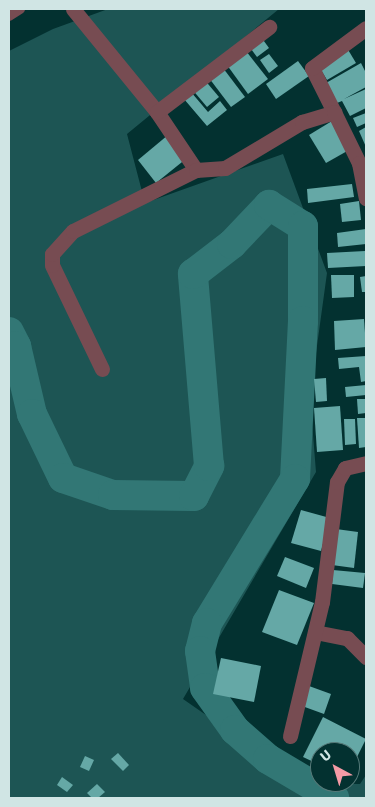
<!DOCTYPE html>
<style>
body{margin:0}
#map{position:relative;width:375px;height:807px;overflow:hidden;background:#033130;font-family:Signika,sans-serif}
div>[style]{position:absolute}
.green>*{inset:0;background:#1d5554}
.river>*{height:30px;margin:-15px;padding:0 15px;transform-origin:15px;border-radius:15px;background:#327775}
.building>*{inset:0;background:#65a8a6}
.lane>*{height:10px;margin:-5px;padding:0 5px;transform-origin:5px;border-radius:5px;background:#774c52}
.street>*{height:15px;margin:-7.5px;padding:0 7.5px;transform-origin:7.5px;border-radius:7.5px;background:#774c52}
span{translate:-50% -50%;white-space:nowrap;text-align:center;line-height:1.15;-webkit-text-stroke:5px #033130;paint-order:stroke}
.frame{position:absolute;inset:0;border:10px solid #d0e5e4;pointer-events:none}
.north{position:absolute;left:310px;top:742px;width:50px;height:50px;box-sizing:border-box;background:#033130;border:1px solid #557978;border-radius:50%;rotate:321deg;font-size:14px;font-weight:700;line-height:20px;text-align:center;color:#d0e5e4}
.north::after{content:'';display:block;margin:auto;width:18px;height:22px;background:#f49aa5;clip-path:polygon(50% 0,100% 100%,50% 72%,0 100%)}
</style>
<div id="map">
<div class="green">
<div style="clip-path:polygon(108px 9px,279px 9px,127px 134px,145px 203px,283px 154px,327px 273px,310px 397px,316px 472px,183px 699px,304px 783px,360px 784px,366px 775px,366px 798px,9px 798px,9px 51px,53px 29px)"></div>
</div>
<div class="river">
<div style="left:9px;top:332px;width:16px;rotate:63deg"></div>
<div style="left:16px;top:346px;width:70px;rotate:76.8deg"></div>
<div style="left:32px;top:414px;width:71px;rotate:64.2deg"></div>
<div style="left:63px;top:478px;width:53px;rotate:18.8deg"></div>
<div style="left:113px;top:495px;width:81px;rotate:0.7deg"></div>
<div style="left:194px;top:496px;width:34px;rotate:-63deg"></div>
<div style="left:209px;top:466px;width:193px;rotate:-94.8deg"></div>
<div style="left:193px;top:274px;width:49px;rotate:-37.6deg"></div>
<div style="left:232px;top:244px;width:54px;rotate:-46.5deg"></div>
<div style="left:269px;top:205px;width:40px;rotate:32deg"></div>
<div style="left:303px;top:226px;width:95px;rotate:90deg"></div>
<div style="left:303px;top:321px;width:158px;rotate:92.9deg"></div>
<div style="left:295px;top:479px;width:169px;rotate:121.4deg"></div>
<div style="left:207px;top:623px;width:29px;rotate:104deg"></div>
<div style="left:200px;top:651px;width:37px;rotate:82deg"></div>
<div style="left:205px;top:688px;width:52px;rotate:54.5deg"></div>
<div style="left:235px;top:730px;width:44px;rotate:41.3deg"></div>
<div style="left:268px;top:759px;width:77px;rotate:30.6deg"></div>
</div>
<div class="building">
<div style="clip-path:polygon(261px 37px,269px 48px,257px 57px,249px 46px)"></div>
<div style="clip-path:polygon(347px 48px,356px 63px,327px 80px,318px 65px)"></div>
<div style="clip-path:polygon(246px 51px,268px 79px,248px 94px,227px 65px)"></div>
<div style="clip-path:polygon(269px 54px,278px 66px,269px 73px,260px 60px)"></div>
<div style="clip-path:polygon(298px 61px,309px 76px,276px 99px,266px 84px)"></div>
<div style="clip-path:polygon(361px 63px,366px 73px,366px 87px,344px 99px,366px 89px,366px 108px,350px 116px,342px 101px,337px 103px,326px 83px)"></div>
<div style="clip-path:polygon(223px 68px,245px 97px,231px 107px,209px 78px)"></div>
<div style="clip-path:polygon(203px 78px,219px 97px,207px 107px,191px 88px)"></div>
<div style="clip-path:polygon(191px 92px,208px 112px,220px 101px,227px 110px,207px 126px,184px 99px)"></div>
<div style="clip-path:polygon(366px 113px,366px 123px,357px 127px,353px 118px)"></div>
<div style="clip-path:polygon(332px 121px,349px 150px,326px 163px,309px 135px)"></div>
<div style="clip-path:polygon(366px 127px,366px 147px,359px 131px)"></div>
<div style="clip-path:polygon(168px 135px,187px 158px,156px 183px,138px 160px)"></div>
<div style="clip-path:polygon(352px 184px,354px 197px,308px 203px,307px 189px)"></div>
<div style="clip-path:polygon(359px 201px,361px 220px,342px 222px,340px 204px)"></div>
<div style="clip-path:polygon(366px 229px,366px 244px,338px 247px,337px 233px)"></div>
<div style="clip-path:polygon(365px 251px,366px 266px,328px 268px,327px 253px)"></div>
<div style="clip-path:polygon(331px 275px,354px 275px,354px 297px,332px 298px)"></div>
<div style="clip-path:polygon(366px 276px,366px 292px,362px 292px,360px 277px)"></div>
<div style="clip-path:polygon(364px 319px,366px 347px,335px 350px,334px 321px)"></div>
<div style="clip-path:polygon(366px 356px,366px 381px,361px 382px,359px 367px,339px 369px,338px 358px)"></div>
<div style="clip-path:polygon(326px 378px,327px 401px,316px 402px,314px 379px)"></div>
<div style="clip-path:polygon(366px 385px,366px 395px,346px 397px,345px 387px)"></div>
<div style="clip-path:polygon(357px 399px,366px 399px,366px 413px,358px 414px)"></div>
<div style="clip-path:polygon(340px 406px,343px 450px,317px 452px,314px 408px)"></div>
<div style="clip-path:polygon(357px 418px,366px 418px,366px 447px,359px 448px)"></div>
<div style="clip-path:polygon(344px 419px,355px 419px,356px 444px,345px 445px)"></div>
<div style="clip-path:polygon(301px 510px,330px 518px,321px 551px,291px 543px)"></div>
<div style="clip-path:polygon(336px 529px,358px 532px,354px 568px,332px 565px)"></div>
<div style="clip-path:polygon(285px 557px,314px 568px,306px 588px,277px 576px)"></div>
<div style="clip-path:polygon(333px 570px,365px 573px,363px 588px,332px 584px)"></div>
<div style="clip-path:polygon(279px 590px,314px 603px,297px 645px,262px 632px)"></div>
<div style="clip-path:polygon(221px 658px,261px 666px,254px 702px,213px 694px)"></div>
<div style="clip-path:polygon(309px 686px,331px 694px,324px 714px,302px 706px)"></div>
<div style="clip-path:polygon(323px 717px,366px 739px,350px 771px,350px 752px,320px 752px,320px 765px,303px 757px)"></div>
<div style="clip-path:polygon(118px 753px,129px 765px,123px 771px,111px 759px)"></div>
<div style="clip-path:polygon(85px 756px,94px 760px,89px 771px,80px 767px)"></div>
<div style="clip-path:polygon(62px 777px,73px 785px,67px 792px,57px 785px)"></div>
<div style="clip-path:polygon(97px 784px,105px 792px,98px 798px,92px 798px,87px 793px)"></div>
</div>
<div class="lane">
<div style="left:9px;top:16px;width:13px;rotate:-32deg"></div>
</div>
<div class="street">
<div style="left:73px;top:9px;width:133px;rotate:50.8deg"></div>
<div style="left:157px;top:112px;width:70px;rotate:56.1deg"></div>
<div style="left:157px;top:112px;width:141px;rotate:-37.2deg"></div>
<div style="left:334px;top:112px;width:49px;rotate:-116.6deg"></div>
<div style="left:312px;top:68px;width:67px;rotate:-36.5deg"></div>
<div style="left:102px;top:369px;width:115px;rotate:-115.7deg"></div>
<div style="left:52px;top:265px;width:11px;rotate:-90deg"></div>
<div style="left:52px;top:254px;width:31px;rotate:-48deg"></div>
<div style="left:73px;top:231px;width:137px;rotate:-26.4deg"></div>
<div style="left:196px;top:170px;width:29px;rotate:-4deg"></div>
<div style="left:225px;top:168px;width:90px;rotate:-30.9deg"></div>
<div style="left:302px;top:122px;width:34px;rotate:-17deg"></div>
<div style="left:334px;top:112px;width:57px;rotate:63.9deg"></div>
<div style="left:359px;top:163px;width:36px;rotate:79deg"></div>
<div style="left:315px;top:632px;width:33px;rotate:11deg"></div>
<div style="left:347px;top:638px;width:27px;rotate:45deg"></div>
<div style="left:290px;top:736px;width:138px;rotate:-76.6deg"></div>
<div style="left:322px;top:602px;width:121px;rotate:-82.9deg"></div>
<div style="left:337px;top:482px;width:16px;rotate:-60deg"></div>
<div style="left:345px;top:468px;width:22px;rotate:-13deg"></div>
</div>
<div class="frame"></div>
<div class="north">U</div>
</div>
